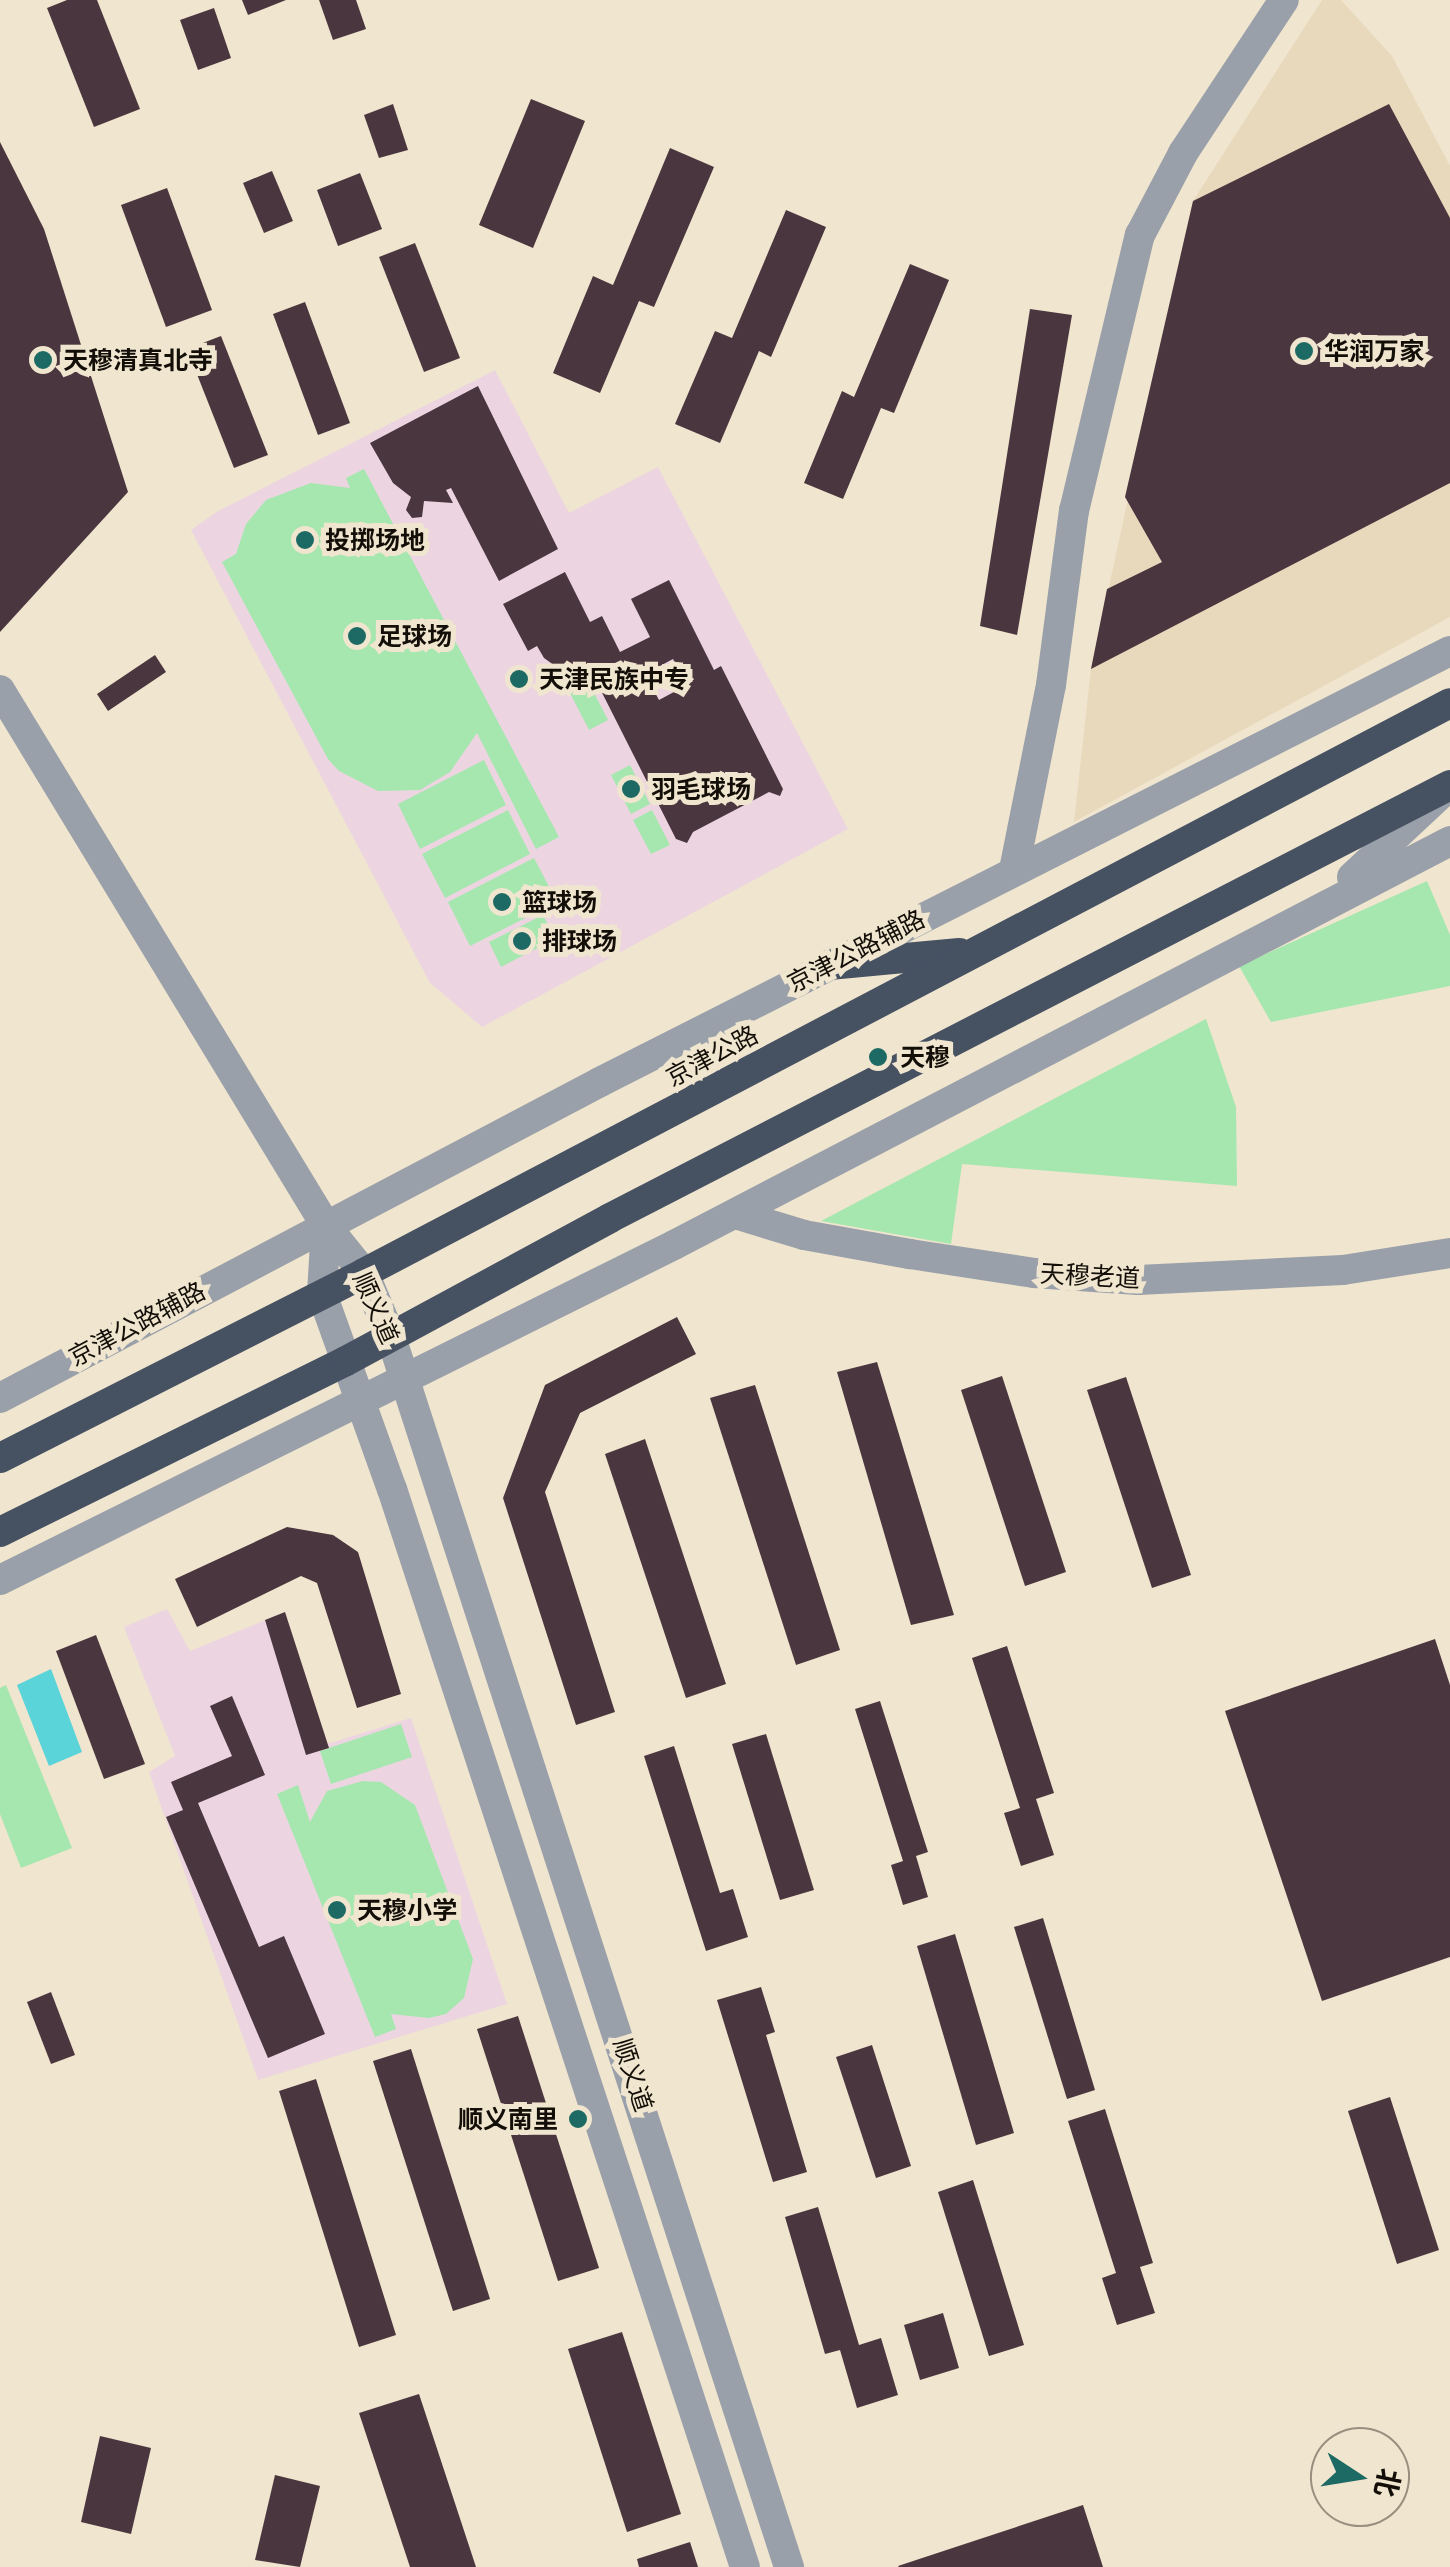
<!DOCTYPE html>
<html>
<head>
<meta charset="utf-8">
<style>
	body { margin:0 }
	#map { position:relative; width:1450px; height:2567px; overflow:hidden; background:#f0e5cf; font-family:"Titillium Web","Noto Sans SC",sans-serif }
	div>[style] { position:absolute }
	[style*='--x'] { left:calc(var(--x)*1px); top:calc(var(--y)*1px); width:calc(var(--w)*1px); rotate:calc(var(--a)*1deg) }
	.built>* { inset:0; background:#e8d9bc }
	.education>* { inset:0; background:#ecd5e1 }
	.green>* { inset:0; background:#a5e7af }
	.water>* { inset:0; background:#5ad3d9 }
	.building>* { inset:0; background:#4a363e }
	.minor>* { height:30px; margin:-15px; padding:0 15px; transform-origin:15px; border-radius:15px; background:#9aa0a9 }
	.highway>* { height:30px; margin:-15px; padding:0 15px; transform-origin:15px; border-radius:15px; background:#465162 }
	.dots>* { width:28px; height:28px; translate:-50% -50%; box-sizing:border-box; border:5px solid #f0e5cf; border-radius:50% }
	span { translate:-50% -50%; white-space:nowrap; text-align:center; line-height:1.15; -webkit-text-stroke:10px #f0e5cf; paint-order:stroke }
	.poi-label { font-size:25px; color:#130f08; font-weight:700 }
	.left { translate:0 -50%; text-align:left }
	.right { translate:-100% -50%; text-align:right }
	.street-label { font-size:25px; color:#130f08 }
	.north { position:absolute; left:1310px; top:2427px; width:100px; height:100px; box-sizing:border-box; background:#f0e5cf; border:2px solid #988f7f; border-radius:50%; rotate:102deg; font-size:28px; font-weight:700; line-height:40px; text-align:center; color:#130f08 }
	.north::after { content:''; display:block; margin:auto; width:35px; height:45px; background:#1d6964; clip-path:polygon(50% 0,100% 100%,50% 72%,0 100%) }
</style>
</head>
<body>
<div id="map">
	<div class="built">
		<div style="clip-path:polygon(1322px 0,1341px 0,1392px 56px,1450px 166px,1450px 617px,1074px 822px,1091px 669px,1193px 201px)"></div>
	</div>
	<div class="education">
		<div style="clip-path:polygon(495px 370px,569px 513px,658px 467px,848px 829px,482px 1027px,430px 983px,191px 530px,218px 511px)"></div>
		<div style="clip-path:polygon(167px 1609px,190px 1651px,285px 1612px,327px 1744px,411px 1718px,507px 2004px,258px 2080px,149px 1772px,175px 1756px,124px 1627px)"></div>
	</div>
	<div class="green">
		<div style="clip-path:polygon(364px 469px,559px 837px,536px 849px,477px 733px,450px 772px,420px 790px,378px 791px,339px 771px,328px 759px,222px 562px,236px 554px,246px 524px,266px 500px,311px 483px,350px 488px,346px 478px)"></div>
		<div style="clip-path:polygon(588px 681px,608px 720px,589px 730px,569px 691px)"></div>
		<div style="clip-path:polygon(484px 760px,506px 805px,420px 849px,398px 804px)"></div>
		<div style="clip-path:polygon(630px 765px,650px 804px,631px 814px,611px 775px)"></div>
		<div style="clip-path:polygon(508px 810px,530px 854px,445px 898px,422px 854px)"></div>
		<div style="clip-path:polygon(652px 810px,670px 845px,651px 854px,633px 820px)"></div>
		<div style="clip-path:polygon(534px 858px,557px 902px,470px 946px,448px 902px)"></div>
		<div style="clip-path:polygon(1427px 881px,1450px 935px,1450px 986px,1271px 1022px,1239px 966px)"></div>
		<div style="clip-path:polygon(543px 915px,555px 939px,501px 967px,489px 942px)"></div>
		<div style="clip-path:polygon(1206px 1019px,1236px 1107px,1237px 1186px,962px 1164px,951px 1244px,821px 1221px)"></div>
		<div style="clip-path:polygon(6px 1685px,72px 1848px,21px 1868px,0 1814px,0 1688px)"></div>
		<div style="clip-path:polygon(401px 1724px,412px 1757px,331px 1784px,320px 1751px)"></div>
		<div style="clip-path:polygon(363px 1781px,381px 1782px,415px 1805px,473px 1959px,464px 1998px,446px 2014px,429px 2018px,391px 2014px,396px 2029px,375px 2037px,277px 1794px,298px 1785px,310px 1822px,327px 1791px)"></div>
	</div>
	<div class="water">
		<div style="clip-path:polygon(51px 1669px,82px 1752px,49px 1766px,17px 1685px)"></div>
	</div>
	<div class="building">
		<div style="clip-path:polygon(67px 0,97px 0,140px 109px,94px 127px,47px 8px)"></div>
		<div style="clip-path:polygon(242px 0,286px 0,248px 15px)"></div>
		<div style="clip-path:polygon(319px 0,356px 0,366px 29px,333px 40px)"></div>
		<div style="clip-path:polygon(214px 8px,231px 58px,198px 70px,180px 20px)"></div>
		<div style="clip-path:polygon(531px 99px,585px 121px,533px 248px,479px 225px)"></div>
		<div style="clip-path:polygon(393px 104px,408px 150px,379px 158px,364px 115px)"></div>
		<div style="clip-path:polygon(1389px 104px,1450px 218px,1450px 483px,1091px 669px,1107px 589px,1162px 562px,1125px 497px,1193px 201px)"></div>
		<div style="clip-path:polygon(0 142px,44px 229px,128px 492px,0 632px)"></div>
		<div style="clip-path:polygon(670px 148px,714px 167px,654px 307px,639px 301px,600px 393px,553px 373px,593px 276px,613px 285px)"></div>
		<div style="clip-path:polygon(272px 171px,293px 221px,264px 233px,243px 183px)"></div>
		<div style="clip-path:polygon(360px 173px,382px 229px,338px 246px,317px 190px)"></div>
		<div style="clip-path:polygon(167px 188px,212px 310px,166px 327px,121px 205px)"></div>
		<div style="clip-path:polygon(786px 210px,826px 227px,771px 357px,759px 351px,720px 443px,675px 424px,715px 331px,732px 338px)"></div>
		<div style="clip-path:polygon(415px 243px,460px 358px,424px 372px,379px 257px)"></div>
		<div style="clip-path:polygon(910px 264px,949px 280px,894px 413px,881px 408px,843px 499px,804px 483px,842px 391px,854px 397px)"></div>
		<div style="clip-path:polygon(305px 302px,350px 423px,318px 435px,273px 314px)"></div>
		<div style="clip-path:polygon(1030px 309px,1072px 315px,1017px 635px,980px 626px)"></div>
		<div style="clip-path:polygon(221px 336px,268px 455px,234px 468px,187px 349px)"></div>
		<div style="clip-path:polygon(478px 386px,558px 549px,499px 581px,451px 488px,446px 490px,453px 503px,424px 501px,422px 517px,412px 518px,406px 510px,411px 497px,393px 483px,370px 443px)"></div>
		<div style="clip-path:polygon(evenodd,565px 572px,590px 622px,602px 616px,620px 652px,650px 637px,631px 599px,669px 580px,714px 670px,721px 666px,783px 789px,780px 796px,769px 792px,693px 832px,687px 843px,676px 839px,589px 667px,558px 668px,544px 658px,537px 646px,528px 651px,503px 604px,565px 572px,673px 659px,687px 685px,659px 700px,645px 674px,673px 659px)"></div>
		<div style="clip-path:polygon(155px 655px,166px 672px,108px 711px,97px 694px)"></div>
		<div style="clip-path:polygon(677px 1317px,696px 1354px,580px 1413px,545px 1492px,615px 1712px,576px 1725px,503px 1498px,545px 1385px)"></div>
		<div style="clip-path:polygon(877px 1362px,954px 1615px,911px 1625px,837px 1372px)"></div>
		<div style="clip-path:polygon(1002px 1376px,1066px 1572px,1025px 1586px,961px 1390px)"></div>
		<div style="clip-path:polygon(1126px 1377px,1191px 1575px,1152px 1588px,1087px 1390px)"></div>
		<div style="clip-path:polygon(755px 1385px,840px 1650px,796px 1665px,710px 1398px)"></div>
		<div style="clip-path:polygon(645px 1439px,726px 1684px,686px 1698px,605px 1454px)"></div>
		<div style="clip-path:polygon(287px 1527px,333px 1535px,358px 1552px,401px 1694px,357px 1708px,317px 1583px,301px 1576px,197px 1627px,175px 1579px)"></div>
		<div style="clip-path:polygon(285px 1612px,329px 1748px,306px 1755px,265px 1620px)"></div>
		<div style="clip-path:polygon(96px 1635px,145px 1764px,104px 1779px,56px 1651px)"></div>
		<div style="clip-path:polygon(1435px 1639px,1450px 1685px,1450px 1957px,1322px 2001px,1225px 1711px)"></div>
		<div style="clip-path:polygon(1007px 1646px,1054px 1793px,1036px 1799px,1054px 1855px,1021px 1866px,1004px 1813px,1020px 1808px,972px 1658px)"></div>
		<div style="clip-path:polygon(232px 1696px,265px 1775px,198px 1803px,259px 1947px,284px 1936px,325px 2034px,268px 2058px,166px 1817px,183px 1810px,171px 1782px,232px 1756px,210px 1706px)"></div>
		<div style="clip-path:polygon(880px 1701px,928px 1852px,916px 1856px,928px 1897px,903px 1905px,891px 1865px,903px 1861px,855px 1709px)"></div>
		<div style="clip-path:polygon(766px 1734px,814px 1890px,780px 1900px,732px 1744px)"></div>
		<div style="clip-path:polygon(674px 1746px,720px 1893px,733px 1889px,748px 1937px,706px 1951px,644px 1756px)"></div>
		<div style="clip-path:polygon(1043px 1918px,1095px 2090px,1067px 2099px,1014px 1927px)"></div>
		<div style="clip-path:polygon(955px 1934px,1014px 2133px,976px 2145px,917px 1946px)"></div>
		<div style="clip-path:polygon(761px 1987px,775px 2032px,766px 2035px,807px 2172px,773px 2182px,717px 2000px)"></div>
		<div style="clip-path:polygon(51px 1992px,75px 2055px,51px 2064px,27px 2002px)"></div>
		<div style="clip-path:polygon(518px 2016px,599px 2268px,558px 2281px,477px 2029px)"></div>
		<div style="clip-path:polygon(872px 2045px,911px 2166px,876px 2178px,836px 2057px)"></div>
		<div style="clip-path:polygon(411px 2049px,490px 2299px,453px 2311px,373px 2061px)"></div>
		<div style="clip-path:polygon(316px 2079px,396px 2335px,359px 2347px,279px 2091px)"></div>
		<div style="clip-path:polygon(1390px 2097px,1439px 2250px,1397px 2264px,1348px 2111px)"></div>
		<div style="clip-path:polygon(1105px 2109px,1153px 2263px,1140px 2267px,1155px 2313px,1117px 2325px,1102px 2278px,1116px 2273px,1068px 2121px)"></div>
		<div style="clip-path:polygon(973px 2180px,1024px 2345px,989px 2356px,938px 2192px)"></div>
		<div style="clip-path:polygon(818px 2207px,859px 2345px,881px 2338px,898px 2395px,857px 2408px,840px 2350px,825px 2354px,785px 2217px)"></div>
		<div style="clip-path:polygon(943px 2313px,959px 2368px,920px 2380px,904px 2325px)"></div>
		<div style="clip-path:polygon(622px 2332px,681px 2514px,627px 2532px,568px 2349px)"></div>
		<div style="clip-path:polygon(419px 2394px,476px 2567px,410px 2567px,359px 2413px)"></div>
		<div style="clip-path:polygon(100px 2436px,151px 2448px,131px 2534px,81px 2522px)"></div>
		<div style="clip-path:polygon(275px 2475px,320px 2486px,300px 2567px,255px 2560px)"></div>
		<div style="clip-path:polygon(1083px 2505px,1103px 2567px,899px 2567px,898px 2566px)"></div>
		<div style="clip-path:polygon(690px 2542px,698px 2567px,639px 2567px,637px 2559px)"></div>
	</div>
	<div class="minor">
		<div style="--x:0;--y:690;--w:627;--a:58.69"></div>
		<div style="--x:326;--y:1226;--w:60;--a:51"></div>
		<div style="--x:364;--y:1273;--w:69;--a:67.1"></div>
		<div style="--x:391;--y:1337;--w:1293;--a:72.07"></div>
		<div style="--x:1014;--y:870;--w:189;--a:-78.7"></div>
		<div style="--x:1051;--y:685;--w:176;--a:-82.5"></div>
		<div style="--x:1074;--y:511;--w:284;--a:-76.6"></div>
		<div style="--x:1140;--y:235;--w:93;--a:-62.3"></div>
		<div style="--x:1183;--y:153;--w:183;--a:-56.6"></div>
		<div style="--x:1352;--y:877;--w:125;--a:-43"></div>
		<div style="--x:735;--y:1214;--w:72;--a:16.9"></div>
		<div style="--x:804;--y:1235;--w:108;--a:10.2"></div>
		<div style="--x:910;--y:1254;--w:125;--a:8.7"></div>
		<div style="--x:1034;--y:1273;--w:104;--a:3.9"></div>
		<div style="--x:1138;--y:1280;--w:205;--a:-2.8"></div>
		<div style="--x:1343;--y:1270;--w:108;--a:-9"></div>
		<div style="--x:326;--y:1226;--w:68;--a:93.4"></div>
		<div style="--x:322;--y:1294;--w:207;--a:70.3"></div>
		<div style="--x:392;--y:1489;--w:1134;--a:71.87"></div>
		<div style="--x:0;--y:1398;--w:678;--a:-27.77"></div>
		<div style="--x:600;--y:1082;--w:953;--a:-26.89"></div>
		<div style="--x:0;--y:1580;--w:753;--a:-26.43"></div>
		<div style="--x:674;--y:1245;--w:875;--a:-27.5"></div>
	</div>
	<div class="highway">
		<div style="--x:829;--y:965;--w:131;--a:-5.3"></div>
		<div style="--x:0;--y:1458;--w:408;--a:-26.9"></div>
		<div style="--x:364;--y:1273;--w:1226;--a:-27.69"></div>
		<div style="--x:0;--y:1532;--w:386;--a:-26.3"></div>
		<div style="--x:346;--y:1361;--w:300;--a:-28.4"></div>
		<div style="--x:610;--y:1218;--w:945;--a:-27.27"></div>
	</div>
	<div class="dots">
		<div style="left:1304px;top:351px;background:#1d6964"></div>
		<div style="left:43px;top:360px;background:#1d6964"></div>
		<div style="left:305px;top:540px;background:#1d6964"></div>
		<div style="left:357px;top:636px;background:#1d6964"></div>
		<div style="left:519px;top:679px;background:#1d6964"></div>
		<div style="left:631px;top:789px;background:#1d6964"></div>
		<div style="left:502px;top:902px;background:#1d6964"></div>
		<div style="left:522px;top:941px;background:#1d6964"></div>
		<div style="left:878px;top:1057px;background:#1d6964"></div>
		<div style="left:337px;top:1910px;background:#1d6964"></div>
		<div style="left:578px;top:2119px;background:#1d6964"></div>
	</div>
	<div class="poi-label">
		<span class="left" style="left:1324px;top:351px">华润万家</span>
		<span class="left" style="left:63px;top:360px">天穆清真北寺</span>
		<span class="left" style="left:325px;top:540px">投掷场地</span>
		<span class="left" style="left:377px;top:636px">足球场</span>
		<span class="left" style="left:539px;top:679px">天津民族中专</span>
		<span class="left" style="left:651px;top:789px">羽毛球场</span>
		<span class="left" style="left:522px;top:902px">篮球场</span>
		<span class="left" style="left:542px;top:941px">排球场</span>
		<span class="left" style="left:900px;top:1057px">天穆</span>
		<span class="left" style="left:357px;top:1910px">天穆小学</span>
		<span class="right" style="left:558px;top:2119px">顺义南里</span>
	</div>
	<div class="street-label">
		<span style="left:856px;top:951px;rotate:-27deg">京津公路辅路</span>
		<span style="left:712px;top:1056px;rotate:-28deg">京津公路</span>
		<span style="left:1090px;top:1276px;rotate:3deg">天穆老道</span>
		<span style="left:376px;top:1308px;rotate:66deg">顺义道</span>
		<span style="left:137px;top:1324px;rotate:-28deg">京津公路辅路</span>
		<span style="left:633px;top:2075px;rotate:72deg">顺义道</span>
	</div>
	<div class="north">北</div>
</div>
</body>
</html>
